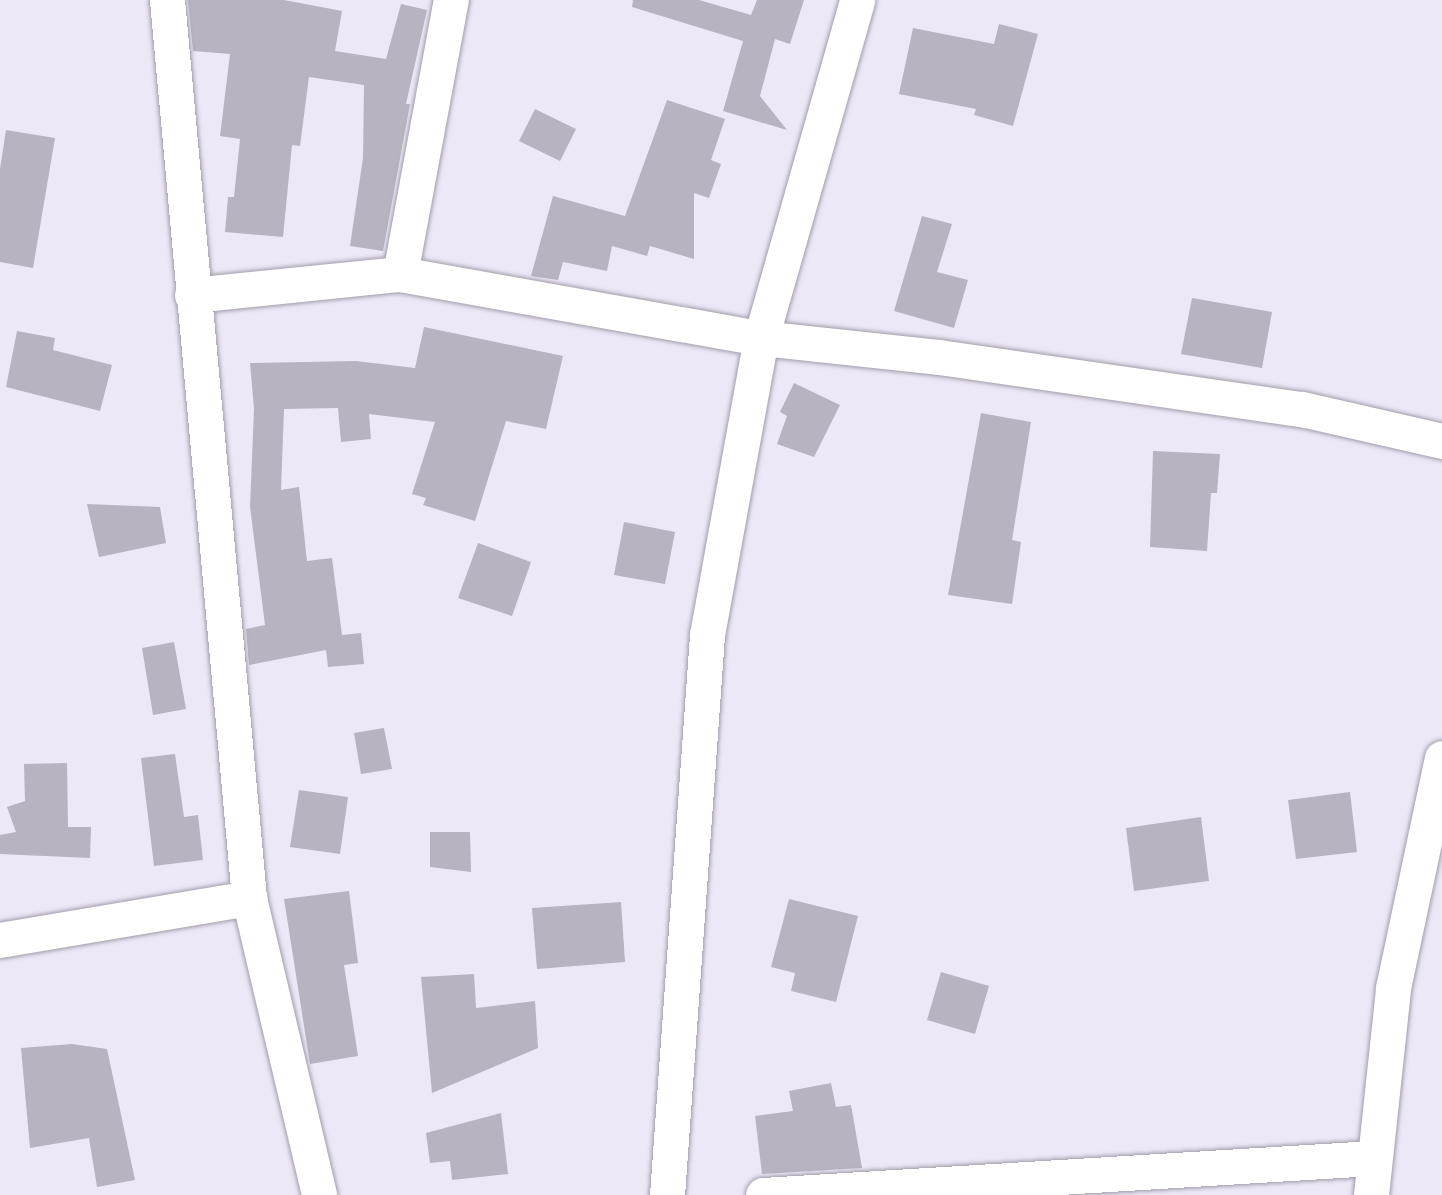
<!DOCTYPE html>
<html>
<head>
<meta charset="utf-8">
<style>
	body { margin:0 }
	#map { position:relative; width:1442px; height:1195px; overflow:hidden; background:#ede8f7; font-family:"Alegreya Sans",sans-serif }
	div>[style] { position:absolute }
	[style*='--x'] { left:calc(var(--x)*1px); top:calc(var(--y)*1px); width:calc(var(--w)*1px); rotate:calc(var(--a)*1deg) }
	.building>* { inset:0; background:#b7b3c1 }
	.roads { filter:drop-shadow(0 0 2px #a19caa) drop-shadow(0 0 2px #a19caa) }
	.minor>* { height:35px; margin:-17.5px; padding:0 17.5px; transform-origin:17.5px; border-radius:17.5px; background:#fff }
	span { translate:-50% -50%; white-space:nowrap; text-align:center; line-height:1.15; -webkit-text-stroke:10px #f9f7fd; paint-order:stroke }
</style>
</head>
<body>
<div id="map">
	<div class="building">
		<div style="clip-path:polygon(188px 0,284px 0,342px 11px,335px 51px,386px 59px,401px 4px,427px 10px,406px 104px,410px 104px,383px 251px,350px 246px,363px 158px,364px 85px,309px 77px,300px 146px,292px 145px,283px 237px,225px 232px,228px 197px,234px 197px,240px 139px,220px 136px,230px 54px,193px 51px)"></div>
		<div style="clip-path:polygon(633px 0,699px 0,751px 15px,757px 0,804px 0,790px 44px,775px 39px,760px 96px,787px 130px,723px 111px,743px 41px,632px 7px)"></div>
		<div style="clip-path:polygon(999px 24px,1038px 34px,1013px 126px,974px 115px,976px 109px,899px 94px,913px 28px,994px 44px)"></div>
		<div style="clip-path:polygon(667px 100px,725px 119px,711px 160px,721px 164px,709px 198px,694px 193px,694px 259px,650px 246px,647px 256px,612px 246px,607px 271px,563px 262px,558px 280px,531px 276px,553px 196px,625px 216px)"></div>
		<div style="clip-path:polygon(535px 109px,576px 129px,560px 161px,519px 141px)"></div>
		<div style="clip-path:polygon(6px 130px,55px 138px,33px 268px,0 262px,0 169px)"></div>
		<div style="clip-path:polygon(922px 216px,952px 224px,937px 272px,968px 280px,954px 328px,894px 311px)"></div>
		<div style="clip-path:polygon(1192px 298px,1272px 312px,1262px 368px,1181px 354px)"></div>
		<div style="clip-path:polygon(424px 327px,563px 356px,546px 429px,506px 421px,475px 521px,423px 505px,426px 498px,412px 494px,435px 422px,369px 414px,371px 439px,341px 442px,338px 408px,284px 409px,281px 490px,299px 487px,307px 561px,332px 558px,342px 635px,361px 633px,364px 664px,328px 667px,326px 650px,249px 665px,246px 629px,265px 625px,250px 507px,254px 409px,250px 363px,356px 361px,415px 368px)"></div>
		<div style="clip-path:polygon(17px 331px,55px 338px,53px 350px,112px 365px,100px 411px,6px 387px)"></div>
		<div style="clip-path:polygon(794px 383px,840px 405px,814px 457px,777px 444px,787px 416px,780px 412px)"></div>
		<div style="clip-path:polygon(981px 413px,1031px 422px,1012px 540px,1021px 542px,1012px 604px,948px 595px)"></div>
		<div style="clip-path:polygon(1153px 451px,1220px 454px,1217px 493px,1211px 493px,1207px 551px,1150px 547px)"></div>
		<div style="clip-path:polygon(87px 504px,160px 507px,166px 543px,99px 557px)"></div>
		<div style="clip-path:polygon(624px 522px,675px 532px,665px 584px,614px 575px)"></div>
		<div style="clip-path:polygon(478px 543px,531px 562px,512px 616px,458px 598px)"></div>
		<div style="clip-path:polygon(174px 642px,186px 709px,153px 715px,142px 648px)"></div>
		<div style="clip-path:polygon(384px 728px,392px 769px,361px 774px,354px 733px)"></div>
		<div style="clip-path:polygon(175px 754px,184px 817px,198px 815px,203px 860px,154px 866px,141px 758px)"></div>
		<div style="clip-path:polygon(67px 763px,68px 827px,91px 827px,90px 858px,0 854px,0 835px,16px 832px,7px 807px,25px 801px,24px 764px)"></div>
		<div style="clip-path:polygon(299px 790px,348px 797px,340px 854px,290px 847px)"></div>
		<div style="clip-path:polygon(1350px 792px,1357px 852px,1296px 859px,1288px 800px)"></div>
		<div style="clip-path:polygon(1201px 817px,1209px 881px,1134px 891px,1126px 828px)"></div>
		<div style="clip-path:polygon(430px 832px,470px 832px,471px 872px,430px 867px)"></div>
		<div style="clip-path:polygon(349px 891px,358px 963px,344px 965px,358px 1056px,310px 1064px,284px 899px)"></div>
		<div style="clip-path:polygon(789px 899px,858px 916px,836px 1002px,791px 991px,795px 973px,771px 967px)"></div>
		<div style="clip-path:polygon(621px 902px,625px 962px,537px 969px,532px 908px)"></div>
		<div style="clip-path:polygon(941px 972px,989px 986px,975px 1034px,927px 1020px)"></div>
		<div style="clip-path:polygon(474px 974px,476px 1008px,535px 1001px,538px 1048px,432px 1093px,421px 977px)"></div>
		<div style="clip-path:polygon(72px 1044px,107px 1049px,135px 1180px,97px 1187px,89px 1138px,30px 1148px,21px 1048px)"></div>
		<div style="clip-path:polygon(831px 1083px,836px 1107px,851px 1105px,862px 1168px,762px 1174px,755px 1116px,793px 1111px,789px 1091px)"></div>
		<div style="clip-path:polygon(501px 1113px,508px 1174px,452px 1180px,450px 1161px,430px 1163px,426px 1133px)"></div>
	</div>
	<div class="roads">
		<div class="minor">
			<div style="--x:167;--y:0;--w:902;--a:84.78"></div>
			<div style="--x:249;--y:898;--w:305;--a:76.7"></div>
			<div style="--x:400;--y:274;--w:279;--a:-79.5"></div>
			<div style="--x:192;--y:295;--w:209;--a:-5.8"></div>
			<div style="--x:400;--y:274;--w:367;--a:10.1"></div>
			<div style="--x:761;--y:338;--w:179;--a:6.1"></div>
			<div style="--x:939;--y:357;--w:367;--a:8.2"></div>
			<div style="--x:1302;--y:409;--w:144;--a:12.9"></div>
			<div style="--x:0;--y:940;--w:253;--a:-9.6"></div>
			<div style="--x:667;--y:1195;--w:561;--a:-85.91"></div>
			<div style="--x:707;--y:635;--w:302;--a:-79.7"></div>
			<div style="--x:761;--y:338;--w:351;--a:-74.1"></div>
			<div style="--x:763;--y:1195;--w:611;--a:-3.47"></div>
			<div style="--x:1371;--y:1195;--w:208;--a:-83.9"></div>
			<div style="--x:1393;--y:988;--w:235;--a:-78"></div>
		</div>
	</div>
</div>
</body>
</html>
